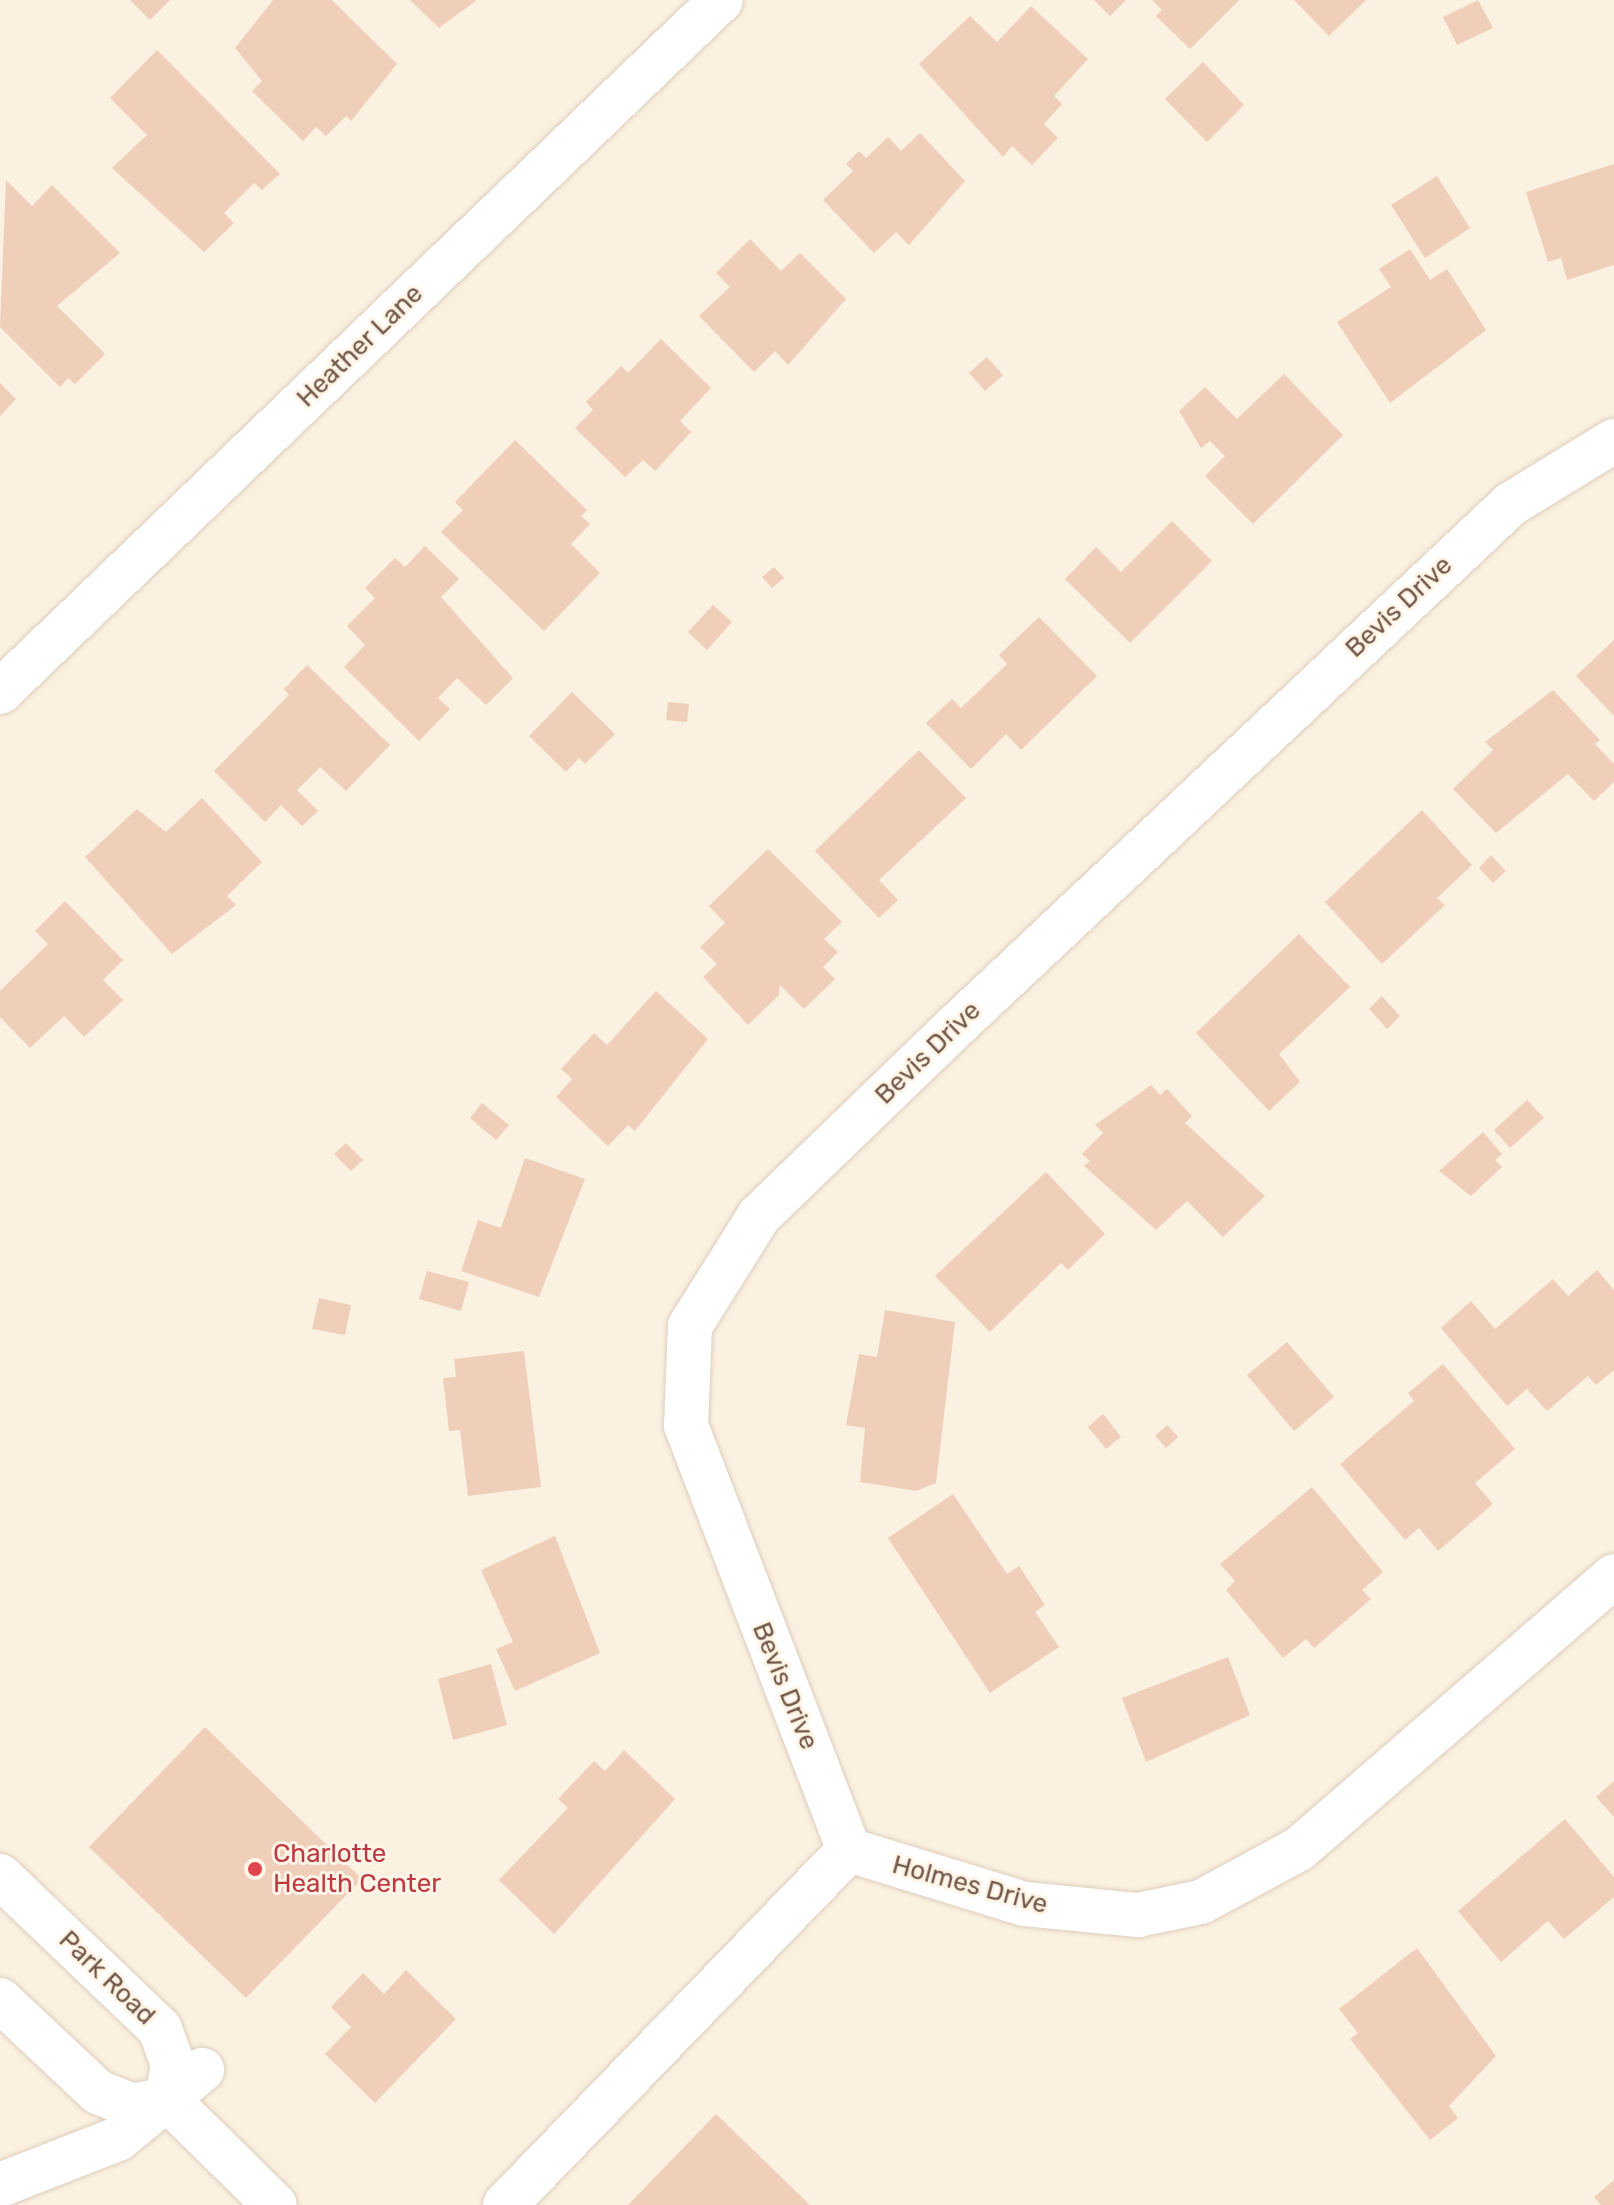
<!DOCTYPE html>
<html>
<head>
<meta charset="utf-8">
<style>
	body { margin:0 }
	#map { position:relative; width:1614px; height:2205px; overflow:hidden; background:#fbf1e1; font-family:Rubik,sans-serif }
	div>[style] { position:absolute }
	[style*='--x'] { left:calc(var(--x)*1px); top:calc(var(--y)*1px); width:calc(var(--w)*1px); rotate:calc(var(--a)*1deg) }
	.building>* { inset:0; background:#efcfba }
	.roads { filter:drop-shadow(0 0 2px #decdbe) drop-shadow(0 0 2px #decdbe) }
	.street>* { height:44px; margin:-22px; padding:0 22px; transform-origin:22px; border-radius:22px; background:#fff }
	.secondary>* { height:44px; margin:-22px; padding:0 22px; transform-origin:22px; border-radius:22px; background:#fff }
	.dots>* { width:22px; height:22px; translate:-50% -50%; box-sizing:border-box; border:4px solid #fef5e7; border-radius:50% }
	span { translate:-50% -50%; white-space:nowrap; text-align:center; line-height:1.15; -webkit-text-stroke:6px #fef5e7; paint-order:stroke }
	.street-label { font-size:26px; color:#71574a }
	.health-label { font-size:26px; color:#be3a42 }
	.left { translate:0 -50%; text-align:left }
</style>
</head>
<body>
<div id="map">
	<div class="building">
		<div style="clip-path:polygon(130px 0,170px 0,150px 20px)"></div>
		<div style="clip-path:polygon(273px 0,332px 0,397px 64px,351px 121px,346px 116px,326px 136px,316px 127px,303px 141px,252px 91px,262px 81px,235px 48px)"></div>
		<div style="clip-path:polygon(410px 0,477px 0,439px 28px)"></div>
		<div style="clip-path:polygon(1094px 0,1126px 0,1110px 16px)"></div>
		<div style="clip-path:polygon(1152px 0,1239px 0,1190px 49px,1156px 16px,1162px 10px)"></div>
		<div style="clip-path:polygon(1294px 0,1366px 0,1329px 36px)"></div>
		<div style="clip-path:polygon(1478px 0,1493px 28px,1457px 45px,1443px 17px)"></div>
		<div style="clip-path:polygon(1031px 6px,1088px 59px,1054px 96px,1062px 104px,1044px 124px,1058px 138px,1032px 165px,1012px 146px,1003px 157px,919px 64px,970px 16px,997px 42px)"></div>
		<div style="clip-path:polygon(157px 50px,280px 174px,262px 190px,254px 183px,224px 213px,234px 223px,204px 252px,112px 168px,147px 135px,110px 98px)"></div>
		<div style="clip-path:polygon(1203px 62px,1244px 105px,1207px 142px,1165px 99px)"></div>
		<div style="clip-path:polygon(920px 133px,965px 181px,909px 245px,896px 232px,874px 253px,823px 200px,853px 171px,846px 164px,859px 151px,866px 158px,888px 137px,901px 151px)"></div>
		<div style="clip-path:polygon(1614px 164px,1614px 265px,1567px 280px,1561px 258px,1548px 262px,1526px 192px)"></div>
		<div style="clip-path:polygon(1437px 176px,1470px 228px,1425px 258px,1391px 205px)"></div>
		<div style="clip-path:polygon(6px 180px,32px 206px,52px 185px,120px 253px,57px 306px,105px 354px,75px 384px,68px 378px,60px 387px,0 327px)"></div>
		<div style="clip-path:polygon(750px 239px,781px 271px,800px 253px,846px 299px,788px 365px,775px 351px,754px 372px,699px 316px,730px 287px,716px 273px)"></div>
		<div style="clip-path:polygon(1410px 249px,1430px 280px,1447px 269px,1486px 330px,1390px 403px,1337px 322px,1391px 287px,1379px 269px)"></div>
		<div style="clip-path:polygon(661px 339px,711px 388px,680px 421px,691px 432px,655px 471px,643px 460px,625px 477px,575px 428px,593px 410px,586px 402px,621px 366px,628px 373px)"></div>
		<div style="clip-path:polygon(987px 357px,1003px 375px,985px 391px,969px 373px)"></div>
		<div style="clip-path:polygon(1284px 374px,1343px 435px,1253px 524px,1205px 476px,1225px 456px,1210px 441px,1201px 448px,1179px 411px,1205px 387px,1237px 419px)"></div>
		<div style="clip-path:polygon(0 383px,16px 399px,0 416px)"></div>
		<div style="clip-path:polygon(515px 440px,587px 510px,581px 516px,590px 524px,571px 544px,600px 573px,544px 631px,441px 532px,463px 510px,455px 502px)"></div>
		<div style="clip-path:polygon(1172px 521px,1212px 561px,1130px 643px,1065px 579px,1096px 547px,1121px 572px)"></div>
		<div style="clip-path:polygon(425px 546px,459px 579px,441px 597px,513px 678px,486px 705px,457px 678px,438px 698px,450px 709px,419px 741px,344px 667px,365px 645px,347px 626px,375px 598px,365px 588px,395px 558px,405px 567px)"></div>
		<div style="clip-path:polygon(774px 567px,784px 578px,772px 588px,762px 577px)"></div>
		<div style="clip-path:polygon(713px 605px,732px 622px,707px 650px,688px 632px)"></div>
		<div style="clip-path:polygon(1039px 617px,1097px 676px,1021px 750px,1006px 734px,971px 769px,926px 723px,952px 699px,961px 708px,1007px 664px,999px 655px)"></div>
		<div style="clip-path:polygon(1614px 640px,1614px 716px,1576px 676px)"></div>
		<div style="clip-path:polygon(307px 665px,390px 745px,346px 791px,320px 767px,297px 790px,318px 811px,302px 826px,281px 805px,265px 822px,214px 771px,289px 695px,284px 689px)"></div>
		<div style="clip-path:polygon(1553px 690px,1600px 740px,1595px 744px,1614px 764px,1614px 782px,1594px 801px,1568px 774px,1496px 833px,1453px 789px,1493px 750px,1485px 742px)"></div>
		<div style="clip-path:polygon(572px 692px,615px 734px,585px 764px,579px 758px,566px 772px,529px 736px)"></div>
		<div style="clip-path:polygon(668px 702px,689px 704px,687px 722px,666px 720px)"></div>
		<div style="clip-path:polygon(919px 750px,966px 798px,879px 880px,898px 900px,879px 918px,815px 851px)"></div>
		<div style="clip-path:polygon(202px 798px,262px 862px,227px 896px,236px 905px,172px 954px,85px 857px,137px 809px,166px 832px)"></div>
		<div style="clip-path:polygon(1422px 810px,1472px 865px,1437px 898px,1445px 905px,1382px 964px,1325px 902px)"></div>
		<div style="clip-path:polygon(768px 849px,842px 922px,824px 939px,838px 952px,823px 967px,835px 979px,804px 1009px,780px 985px,779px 995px,748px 1025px,703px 977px,717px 964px,700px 947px,725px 923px,709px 906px)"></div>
		<div style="clip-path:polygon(1491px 855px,1506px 871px,1493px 883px,1479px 868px)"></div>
		<div style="clip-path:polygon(65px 901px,123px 960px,103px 980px,123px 1000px,84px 1037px,64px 1016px,30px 1048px,0 1017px,0 991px,48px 944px,35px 931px)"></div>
		<div style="clip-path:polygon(1299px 934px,1350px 987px,1279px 1054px,1300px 1082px,1269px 1111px,1196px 1033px)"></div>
		<div style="clip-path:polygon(656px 991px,708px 1039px,635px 1131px,628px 1125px,608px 1146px,556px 1097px,572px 1079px,561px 1069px,594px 1033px,607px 1045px)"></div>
		<div style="clip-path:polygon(1382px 996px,1400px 1016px,1387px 1029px,1369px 1009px)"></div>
		<div style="clip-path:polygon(1151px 1085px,1160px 1095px,1167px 1089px,1192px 1116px,1185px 1123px,1265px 1196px,1223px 1237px,1187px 1201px,1156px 1230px,1084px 1166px,1090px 1161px,1082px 1154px,1103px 1133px,1095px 1125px)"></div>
		<div style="clip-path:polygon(1527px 1100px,1544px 1118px,1510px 1148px,1494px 1130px)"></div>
		<div style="clip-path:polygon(482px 1103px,509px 1125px,496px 1140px,470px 1118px)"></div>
		<div style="clip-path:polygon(1483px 1132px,1502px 1154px,1495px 1160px,1502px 1167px,1471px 1196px,1439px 1171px)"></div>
		<div style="clip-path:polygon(346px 1143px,363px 1160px,351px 1171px,334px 1154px)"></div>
		<div style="clip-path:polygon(525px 1158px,585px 1179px,539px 1297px,461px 1271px,478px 1220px,501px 1228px)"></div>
		<div style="clip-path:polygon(1046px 1172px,1105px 1234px,1068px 1270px,1061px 1263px,990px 1332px,935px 1276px)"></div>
		<div style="clip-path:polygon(1597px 1270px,1614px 1290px,1614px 1370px,1596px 1385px,1588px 1376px,1547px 1411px,1527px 1389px,1507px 1406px,1441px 1328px,1471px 1301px,1495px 1329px,1553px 1279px,1568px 1296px)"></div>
		<div style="clip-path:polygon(427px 1271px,469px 1282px,461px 1311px,419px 1299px)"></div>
		<div style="clip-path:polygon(319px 1298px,351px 1305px,345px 1335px,312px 1329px)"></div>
		<div style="clip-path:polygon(885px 1310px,955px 1322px,936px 1483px,916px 1491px,860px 1482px,865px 1428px,846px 1425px,859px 1354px,877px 1357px)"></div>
		<div style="clip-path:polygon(1287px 1342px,1334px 1397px,1294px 1431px,1247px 1375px)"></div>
		<div style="clip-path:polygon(524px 1351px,541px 1487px,468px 1496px,460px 1430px,449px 1431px,443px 1378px,456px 1377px,454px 1359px)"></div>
		<div style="clip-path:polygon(1443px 1364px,1515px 1449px,1475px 1483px,1493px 1504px,1438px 1551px,1419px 1528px,1405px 1540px,1340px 1464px,1414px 1401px,1408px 1393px)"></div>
		<div style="clip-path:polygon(1103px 1414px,1121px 1437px,1106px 1449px,1088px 1427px)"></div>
		<div style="clip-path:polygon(1167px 1425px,1178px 1437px,1166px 1448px,1155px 1436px)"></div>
		<div style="clip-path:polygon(1312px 1487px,1383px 1572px,1362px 1590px,1371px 1599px,1314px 1648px,1306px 1639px,1283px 1658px,1226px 1590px,1235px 1581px,1220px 1564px)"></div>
		<div style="clip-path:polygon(953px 1494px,1007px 1574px,1019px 1566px,1045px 1605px,1035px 1612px,1059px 1647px,990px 1693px,888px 1538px)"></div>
		<div style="clip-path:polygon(555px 1536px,600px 1653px,515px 1691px,496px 1649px,513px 1642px,481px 1570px)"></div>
		<div style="clip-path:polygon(1228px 1657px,1250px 1715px,1146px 1762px,1122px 1698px)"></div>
		<div style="clip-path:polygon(491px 1664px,507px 1725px,453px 1740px,438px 1679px)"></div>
		<div style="clip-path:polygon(205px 1727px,362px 1879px,246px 1998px,89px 1847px)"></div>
		<div style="clip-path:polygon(624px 1750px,675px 1799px,554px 1934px,499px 1880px,568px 1808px,558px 1799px,594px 1761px,605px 1771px)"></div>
		<div style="clip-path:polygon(1614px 1781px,1614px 1817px,1596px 1797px)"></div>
		<div style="clip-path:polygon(1565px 1819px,1614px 1877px,1614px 1897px,1564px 1939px,1548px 1921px,1501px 1962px,1458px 1911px)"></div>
		<div style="clip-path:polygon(1417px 1948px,1496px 2056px,1449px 2106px,1458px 2118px,1430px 2140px,1350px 2039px,1358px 2033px,1339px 2009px)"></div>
		<div style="clip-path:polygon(406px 1970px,456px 2019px,375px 2103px,325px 2054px,351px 2027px,331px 2007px,363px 1973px,384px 1994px)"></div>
		<div style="clip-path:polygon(716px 2114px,810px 2205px,628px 2205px)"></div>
		<div style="clip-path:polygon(1614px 2180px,1614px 2205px,1601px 2205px,1594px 2197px)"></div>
	</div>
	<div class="roads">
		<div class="street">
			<div style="--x:0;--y:692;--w:999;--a:-43.82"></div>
			<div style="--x:849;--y:1850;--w:454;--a:-111"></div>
			<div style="--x:686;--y:1426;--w:100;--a:-87.7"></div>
			<div style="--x:690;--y:1326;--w:130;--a:-57.9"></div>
			<div style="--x:759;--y:1216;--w:277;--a:-44"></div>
			<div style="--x:958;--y:1024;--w:759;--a:-43.24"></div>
			<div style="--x:1511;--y:504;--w:121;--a:-31.5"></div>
			<div style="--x:0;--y:2185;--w:127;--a:-21.3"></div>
			<div style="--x:118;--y:2139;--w:109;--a:-39.4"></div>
			<div style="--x:505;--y:2205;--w:494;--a:-45.9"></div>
			<div style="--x:849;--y:1850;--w:184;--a:17.1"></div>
			<div style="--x:1025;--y:1904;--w:114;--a:5.6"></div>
			<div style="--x:1138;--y:1915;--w:64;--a:-11.7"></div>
			<div style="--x:1201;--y:1902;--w:111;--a:-28.4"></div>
			<div style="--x:1299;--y:1849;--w:417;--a:-40.9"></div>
		</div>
		<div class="secondary">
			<div style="--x:0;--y:1876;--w:221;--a:43.7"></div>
			<div style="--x:160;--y:2029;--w:37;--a:70"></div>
			<div style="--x:173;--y:2064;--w:36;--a:100"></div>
			<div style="--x:0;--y:2000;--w:134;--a:43.2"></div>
			<div style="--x:98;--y:2092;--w:38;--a:22"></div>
			<div style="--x:133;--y:2106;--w:35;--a:-12"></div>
			<div style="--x:167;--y:2099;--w:151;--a:44.5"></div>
		</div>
	</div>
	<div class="dots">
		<div style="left:255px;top:1869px;background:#e0444e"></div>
	</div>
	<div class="street-label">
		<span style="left:360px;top:346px;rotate:-44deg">Heather Lane</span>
		<span style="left:1399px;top:607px;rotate:-43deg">Bevis Drive</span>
		<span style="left:928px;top:1053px;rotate:-44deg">Bevis Drive</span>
		<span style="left:785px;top:1686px;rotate:68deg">Bevis Drive</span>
		<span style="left:970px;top:1885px;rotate:15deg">Holmes Drive</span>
		<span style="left:107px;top:1978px;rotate:44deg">Park Road</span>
	</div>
	<div class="health-label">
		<span class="left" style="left:273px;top:1869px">Charlotte<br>Health Center</span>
	</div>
</div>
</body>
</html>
